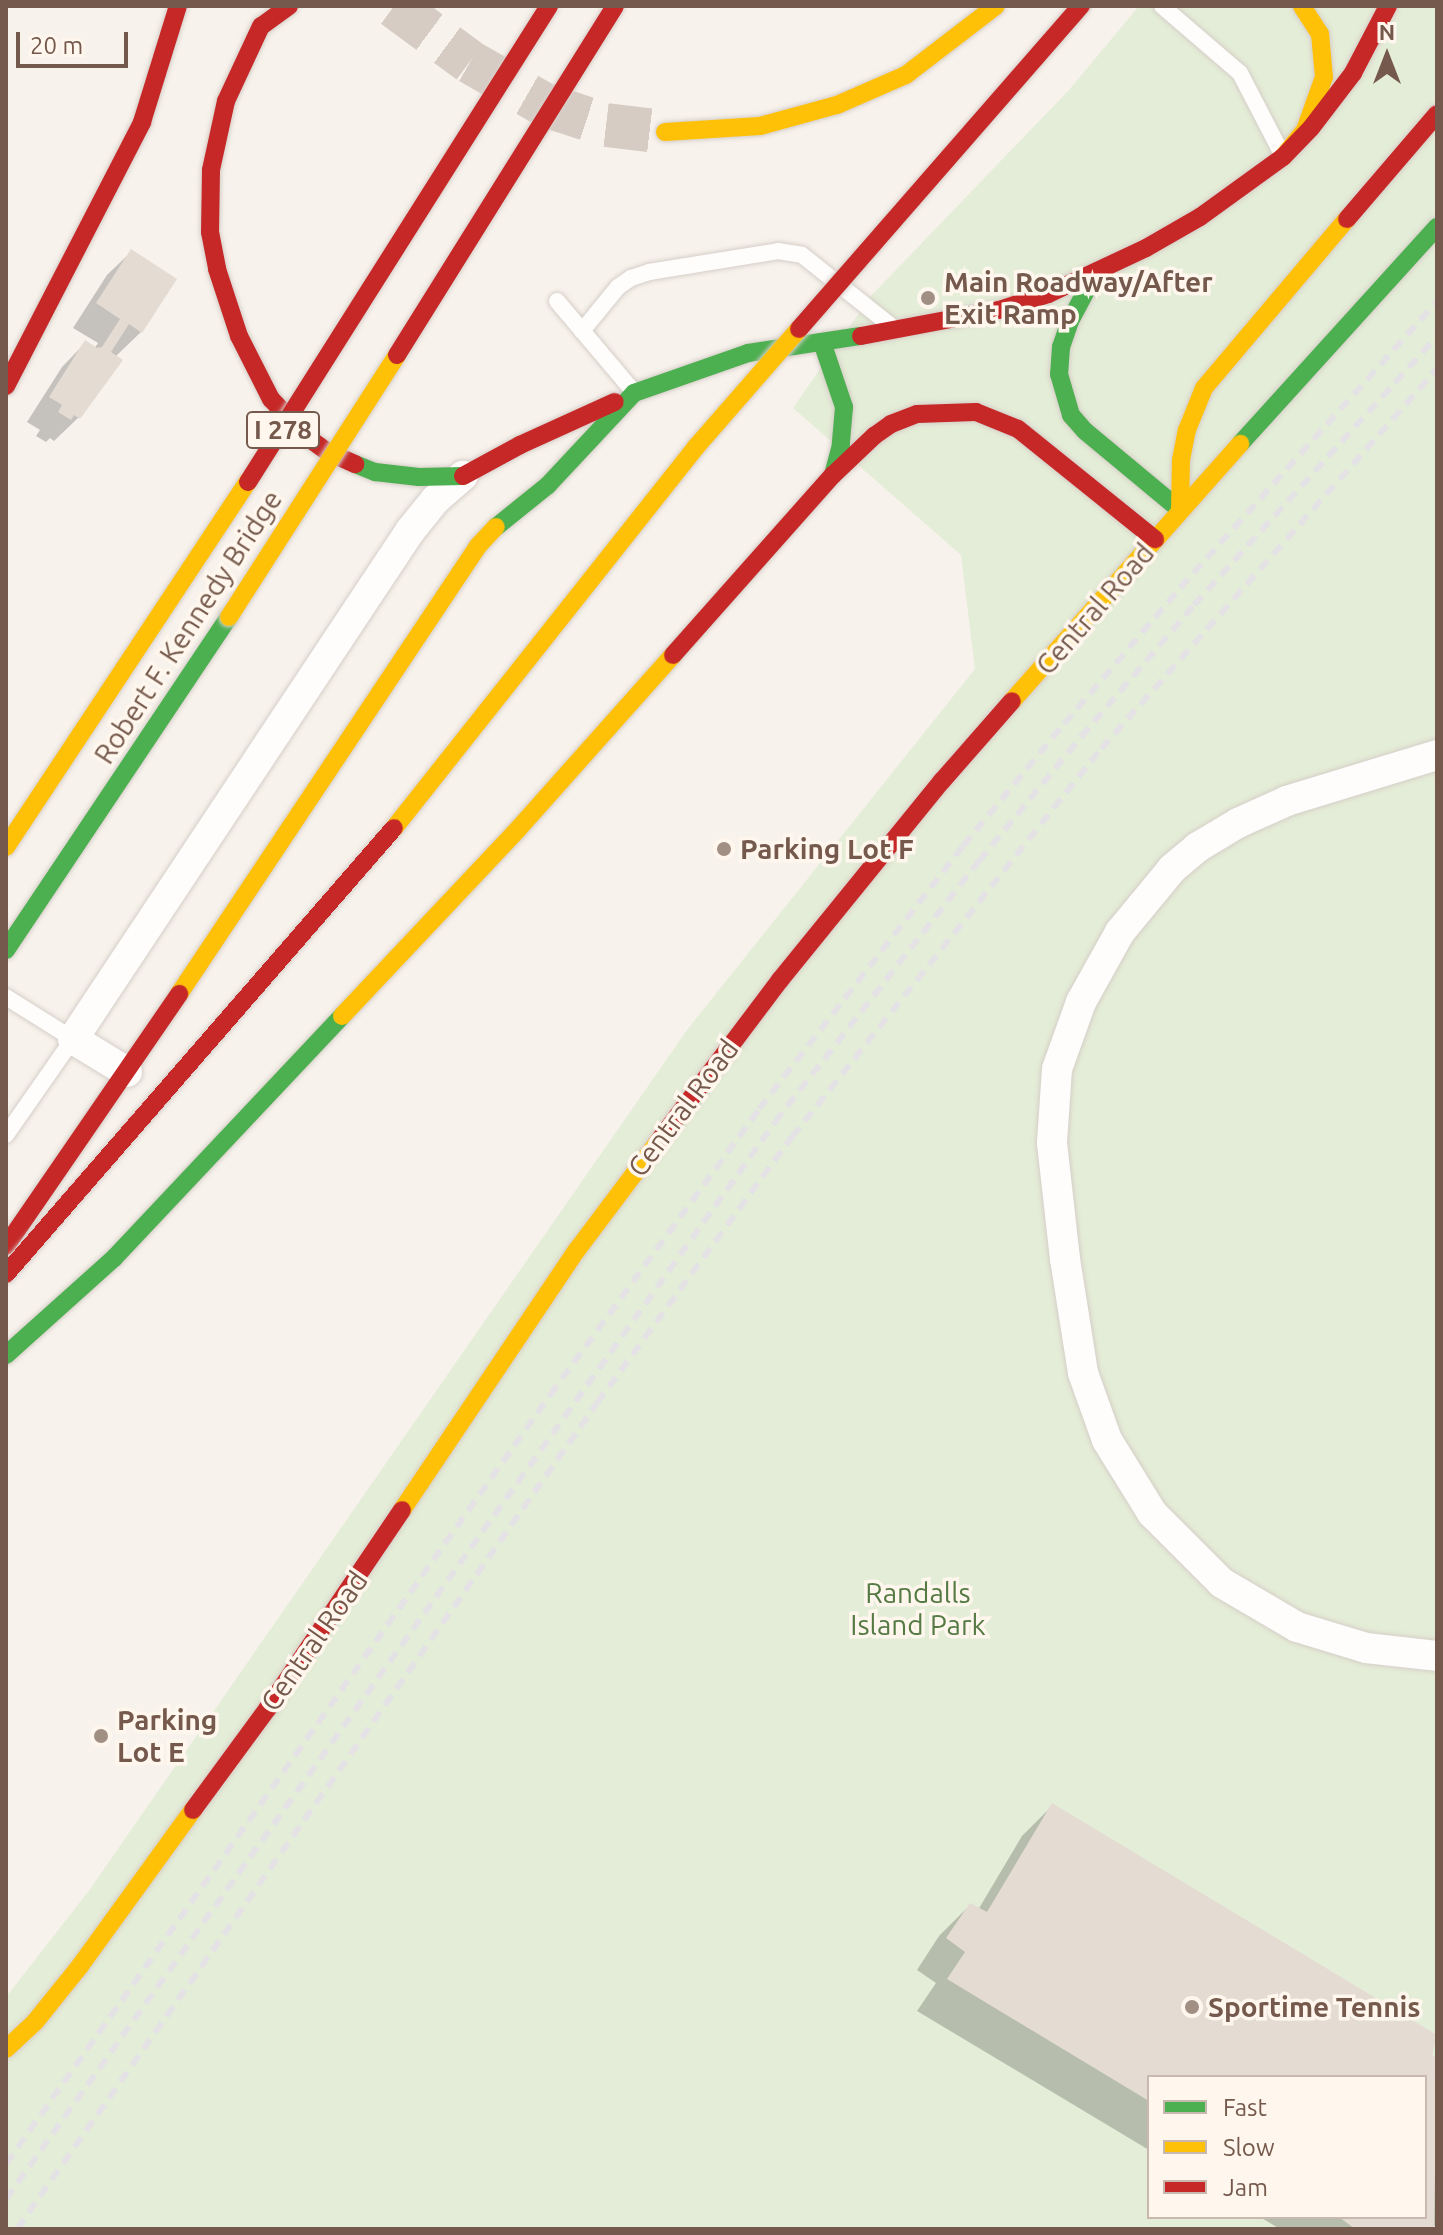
<!DOCTYPE html>
<html>
<head>
<meta charset="utf-8">
<style>
	body { margin:0 }
	#map { position:relative; width:1443px; height:2235px; overflow:hidden; background:#f7f2ec; font-family:Ubuntu,sans-serif }
	div>[style] { position:absolute }
	[style*='--x'] { left:calc(var(--x)*1px); top:calc(var(--y)*1px); width:calc(var(--w)*1px); rotate:calc(var(--a)*1deg) }
	.green>* { inset:0; background:#e4edd7 }
	.shadow>* { inset:0; background:#0003 }
	.building>* { inset:0; background:#e4dbd3 }
	.highway-tunnel>* { height:44px; margin-top:-22px; transform-origin:0; background:repeating-linear-gradient(90deg,#d6ccc4 0 44px,transparent 0 66px) }
	.roads { filter:drop-shadow(0 0 2px #d6cec8) drop-shadow(0 0 2px #d6cec8) }
	.lane>* { height:16px; margin:-8px; padding:0 8px; transform-origin:8px; border-radius:8px; background:#fefdfc }
	.street>* { height:30px; margin:-15px; padding:0 15px; transform-origin:15px; border-radius:15px; background:#fefdfc }
	.fast>* { height:18px; margin:-9px; padding:0 9px; transform-origin:9px; border-radius:9px; background:#4caf50 }
	.slow>* { height:18px; margin:-9px; padding:0 9px; transform-origin:9px; border-radius:9px; background:#ffc107 }
	.jam>* { height:18px; margin:-9px; padding:0 9px; transform-origin:9px; border-radius:9px; background:#c62828 }
	.rail>* { height:6px; margin-top:-3px; transform-origin:0; background:repeating-linear-gradient(90deg,#e4e2e5 0 12px,transparent 0 20px) }
	.bridges { filter:drop-shadow(0 0 2px #d8cfca) drop-shadow(0 0 2px #d8cfca) }
	.slow-bridge>* { height:18px; margin:-9px; padding:0 9px; transform-origin:9px; border-radius:9px; background:#ffc107 }
	.jam-bridge>* { height:18px; margin:-9px; padding:0 9px; transform-origin:9px; border-radius:9px; background:#c62828 }
	.dots>* { width:22px; height:22px; translate:-50% -50%; box-sizing:border-box; border:4px solid #fff7ed; border-radius:50% }
	span { translate:-50% -50%; white-space:nowrap; text-align:center; line-height:1.15; -webkit-text-stroke:7px #fff7ed; paint-order:stroke }
	.shield-label span { padding:2px 6px; background:#fff7ed; border:2px solid; border-radius:6px; -webkit-text-stroke-width:0 }
	.shield-label { font-size:26px; color:#75594c; font-weight:700 }
	.poi-label { font-size:28px; color:#75594c; font-weight:700 }
	.left { translate:0 -50%; text-align:left }
	.street-label { font-size:28px; color:#75594c }
	.park-label { font-size:28px; color:#567a44 }
	.frame { position:absolute; inset:0; border:8px solid #75594c; pointer-events:none }
	.legend { position:absolute; left:1147px; top:2075px; width:280px; height:144px; box-sizing:border-box; background:#fff7ed; border:2px solid #c8b8ad; margin:0; padding:10px 14px; list-style:none; font-size:24px; color:#75594c }
	.legend li { display:flex; align-items:center; gap:16px; height:40px }
	.legend b { width:40px; border:2px solid #c8b8ad }
	.north { position:absolute; left:1347px; top:16px; width:80px; height:80px; -webkit-text-stroke:6px #fff7ed; paint-order:stroke; rotate:0deg; font-size:22px; font-weight:700; line-height:32px; text-align:center; color:#75594c }
	.north::after { content:''; display:block; margin:auto; width:28px; height:36px; background:#75594c; clip-path:polygon(50% 0,100% 100%,50% 72%,0 100%) }
	.scale { position:absolute; left:16px; top:32px; width:112px; height:36px; box-sizing:border-box; border:4px solid #75594c; border-top:0; padding-left:10px; font-size:24px; line-height:28px; white-space:nowrap; color:#75594c; -webkit-text-stroke:6px #fff7ed; paint-order:stroke }
</style>
</head>
<body>
<div id="map">
	<div class="green">
		<div style="clip-path:polygon(evenodd,1139px 6px,1437px 6px,1437px 2229px,6px 2229px,6px 1997px,88px 1892px,687px 1030px,975px 669px,961px 555px,793px 408px,871px 296px,1069px 90px,1139px 6px,1149px 2077px,1425px 2077px,1425px 2217px,1149px 2217px,1149px 2077px)"></div>
	</div>
	<div class="shadow">
		<div style="clip-path:polygon(131px 252px,141px 332px,115px 357px,78px 418px,54px 441px,50px 438px,46px 442px,36px 436px,40px 430px,27px 422px,62px 367px,85px 343px,94px 349px,98px 343px,73px 328px,107px 275px)"></div>
		<div style="clip-path:polygon(1053px 1805px,1437px 2037px,1430px 2056px,1437px 2061px,1437px 2223px,1432px 2229px,1280px 2229px,1260px 2217px,1425px 2217px,1425px 2077px,1149px 2077px,1149px 2150px,917px 2011px,936px 1983px,917px 1970px,939px 1936px,970px 1905px,978px 1910px,1022px 1836px)"></div>
	</div>
	<div class="building">
		<div style="clip-path:polygon(131px 249px,177px 279px,142px 333px,129px 324px,111px 352px,123px 360px,80px 419px,74px 415px,71px 420px,58px 412px,62px 405px,49px 397px,85px 340px,97px 348px,102px 347px,120px 319px,96px 303px)"></div>
		<div style="clip-path:polygon(1052px 1803px,1437px 2035px,1432px 2055px,1437px 2058px,1434px 2229px,1355px 2229px,1339px 2217px,1425px 2217px,1425px 2077px,1149px 2077px,1149px 2101px,947px 1979px,965px 1952px,946px 1938px,970px 1903px,987px 1912px)"></div>
	</div>
	<div class="highway-tunnel">
		<div style="--x:394;--y:6;--w:94;--a:36.4"></div>
		<div style="--x:470;--y:62;--w:86;--a:29.8"></div>
		<div style="--x:545;--y:105;--w:64;--a:18.2"></div>
		<div style="--x:606;--y:125;--w:59;--a:6.8"></div>
	</div>
	<div class="roads">
		<div class="lane">
			<div style="--x:1162;--y:6;--w:103;--a:40.7"></div>
			<div style="--x:1240;--y:73;--w:89;--a:62.6"></div>
			<div style="--x:557;--y:301;--w:118;--a:49.8"></div>
			<div style="--x:582;--y:331;--w:57;--a:-50.7"></div>
			<div style="--x:618;--y:287;--w:16;--a:-35"></div>
			<div style="--x:631;--y:278;--w:19;--a:-18"></div>
			<div style="--x:649;--y:272;--w:131;--a:-9.2"></div>
			<div style="--x:778;--y:251;--w:24;--a:9"></div>
			<div style="--x:802;--y:255;--w:112;--a:38.5"></div>
			<div style="--x:6;--y:997;--w:79;--a:32.1"></div>
			<div style="--x:73;--y:1039;--w:117;--a:124.9"></div>
		</div>
		<div class="street">
			<div style="--x:1437;--y:755;--w:157;--a:163"></div>
			<div style="--x:1287;--y:801;--w:54;--a:155.8"></div>
			<div style="--x:1238;--y:823;--w:47;--a:149"></div>
			<div style="--x:1198;--y:847;--w:34;--a:140"></div>
			<div style="--x:1172;--y:869;--w:82;--a:129.5"></div>
			<div style="--x:1120;--y:932;--w:80;--a:119.1"></div>
			<div style="--x:1081;--y:1002;--w:71;--a:109.7"></div>
			<div style="--x:1057;--y:1069;--w:74;--a:93.9"></div>
			<div style="--x:1052;--y:1143;--w:117;--a:83.6"></div>
			<div style="--x:1065;--y:1259;--w:115;--a:81"></div>
			<div style="--x:1083;--y:1373;--w:71;--a:70.3"></div>
			<div style="--x:1107;--y:1440;--w:86;--a:58.3"></div>
			<div style="--x:1152;--y:1513;--w:99;--a:45"></div>
			<div style="--x:1222;--y:1583;--w:87;--a:30.4"></div>
			<div style="--x:1297;--y:1627;--w:72;--a:16.9"></div>
			<div style="--x:1366;--y:1648;--w:71;--a:6.4"></div>
			<div style="--x:127;--y:1072;--w:63;--a:-148.6"></div>
			<div style="--x:73;--y:1039;--w:610;--a:-56.44"></div>
			<div style="--x:410;--y:531;--w:40;--a:-51"></div>
			<div style="--x:435;--y:500;--w:37;--a:-41"></div>
		</div>
		<div class="fast">
			<div style="--x:1095;--y:274;--w:53;--a:118"></div>
			<div style="--x:1070;--y:321;--w:28;--a:109"></div>
			<div style="--x:1061;--y:347;--w:27;--a:94"></div>
			<div style="--x:1059;--y:374;--w:43;--a:73.7"></div>
			<div style="--x:1071;--y:415;--w:21;--a:49"></div>
			<div style="--x:1085;--y:431;--w:124;--a:39.7"></div>
			<div style="--x:822;--y:342;--w:69;--a:71.3"></div>
			<div style="--x:844;--y:407;--w:38;--a:95"></div>
			<div style="--x:841;--y:445;--w:31;--a:105"></div>
			<div style="--x:1240;--y:444;--w:293;--a:-47.8"></div>
			<div style="--x:355;--y:464;--w:22;--a:22"></div>
			<div style="--x:375;--y:472;--w:44;--a:6.5"></div>
			<div style="--x:419;--y:477;--w:44;--a:-1.3"></div>
			<div style="--x:496;--y:527;--w:67;--a:-38.9"></div>
			<div style="--x:548;--y:485;--w:126;--a:-46.9"></div>
			<div style="--x:634;--y:393;--w:121;--a:-19.3"></div>
			<div style="--x:748;--y:353;--w:114;--a:-8.6"></div>
			<div style="--x:6;--y:950;--w:401;--a:-56.2"></div>
			<div style="--x:6;--y:1355;--w:145;--a:-41.9"></div>
			<div style="--x:114;--y:1258;--w:332;--a:-46.7"></div>
		</div>
		<div class="slow">
			<div style="--x:665;--y:132;--w:95;--a:-3.6"></div>
			<div style="--x:760;--y:126;--w:80;--a:-15.3"></div>
			<div style="--x:837;--y:105;--w:75;--a:-23.5"></div>
			<div style="--x:906;--y:75;--w:113;--a:-37.5"></div>
			<div style="--x:1283;--y:157;--w:35;--a:-51"></div>
			<div style="--x:1305;--y:130;--w:56;--a:-70.3"></div>
			<div style="--x:1324;--y:77;--w:43;--a:-95.3"></div>
			<div style="--x:1320;--y:34;--w:33;--a:-123"></div>
			<div style="--x:1180;--y:510;--w:50;--a:-88.9"></div>
			<div style="--x:1181;--y:460;--w:31;--a:-79"></div>
			<div style="--x:1187;--y:430;--w:45;--a:-68"></div>
			<div style="--x:1204;--y:388;--w:221;--a:-49.8"></div>
			<div style="--x:1012;--y:701;--w:344;--a:-48.4"></div>
			<div style="--x:179;--y:994;--w:539;--a:-56.28"></div>
			<div style="--x:478;--y:546;--w:26;--a:-47"></div>
			<div style="--x:342;--y:1016;--w:258;--a:-46.7"></div>
			<div style="--x:519;--y:828;--w:232;--a:-48.3"></div>
			<div style="--x:402;--y:1510;--w:313;--a:-56.1"></div>
			<div style="--x:577;--y:1250;--w:135;--a:-53.1"></div>
			<div style="--x:6;--y:2049;--w:40;--a:-43"></div>
			<div style="--x:35;--y:2022;--w:72;--a:-51.2"></div>
			<div style="--x:80;--y:1966;--w:193;--a:-54.1"></div>
		</div>
		<div class="jam">
			<div style="--x:289;--y:6;--w:34;--a:144"></div>
			<div style="--x:261;--y:26;--w:83;--a:115"></div>
			<div style="--x:226;--y:101;--w:71;--a:102.3"></div>
			<div style="--x:211;--y:170;--w:62;--a:90.9"></div>
			<div style="--x:210;--y:232;--w:38;--a:79"></div>
			<div style="--x:217;--y:269;--w:71;--a:71.8"></div>
			<div style="--x:239;--y:336;--w:71;--a:63.1"></div>
			<div style="--x:271;--y:399;--w:52;--a:46.5"></div>
			<div style="--x:307;--y:437;--w:26;--a:36"></div>
			<div style="--x:328;--y:452;--w:30;--a:24"></div>
			<div style="--x:1347;--y:219;--w:138;--a:-49.4"></div>
			<div style="--x:861;--y:336;--w:140;--a:-10.7"></div>
			<div style="--x:999;--y:310;--w:52;--a:-18.1"></div>
			<div style="--x:1048;--y:294;--w:108;--a:-25.1"></div>
			<div style="--x:1146;--y:248;--w:62;--a:-29.9"></div>
			<div style="--x:1200;--y:217;--w:102;--a:-35.9"></div>
			<div style="--x:1283;--y:157;--w:40;--a:-46"></div>
			<div style="--x:1311;--y:128;--w:69;--a:-52.6"></div>
			<div style="--x:1353;--y:73;--w:76;--a:-62.4"></div>
			<div style="--x:6;--y:386;--w:297;--a:-62.7"></div>
			<div style="--x:142;--y:122;--w:121;--a:-72.8"></div>
			<div style="--x:463;--y:476;--w:65;--a:-28.5"></div>
			<div style="--x:520;--y:445;--w:104;--a:-24.4"></div>
			<div style="--x:673;--y:655;--w:241;--a:-48.4"></div>
			<div style="--x:833;--y:475;--w:57;--a:-43.6"></div>
			<div style="--x:874;--y:436;--w:21;--a:-35"></div>
			<div style="--x:891;--y:424;--w:28;--a:-21"></div>
			<div style="--x:917;--y:414;--w:59;--a:-1.9"></div>
			<div style="--x:976;--y:412;--w:45;--a:22"></div>
			<div style="--x:1018;--y:429;--w:176;--a:38.8"></div>
			<div style="--x:658;--y:1142;--w:203;--a:-53"></div>
			<div style="--x:780;--y:980;--w:257;--a:-50.9"></div>
			<div style="--x:942;--y:781;--w:106;--a:-48.8"></div>
			<div style="--x:6;--y:1246;--w:306;--a:-55.5"></div>
			<div style="--x:193;--y:1810;--w:127;--a:-53.7"></div>
			<div style="--x:268;--y:1708;--w:239;--a:-55.9"></div>
		</div>
	</div>
	<div class="rail">
		<div style="--x:6;--y:2164;--w:942;--a:-54.72"></div>
		<div style="--x:550;--y:1395;--w:354;--a:-53.8"></div>
		<div style="--x:759;--y:1109;--w:333;--a:-52.2"></div>
		<div style="--x:963;--y:846;--w:158;--a:-50.4"></div>
		<div style="--x:1064;--y:724;--w:179;--a:-49.5"></div>
		<div style="--x:1180;--y:588;--w:385;--a:-48.1"></div>
		<div style="--x:6;--y:2199;--w:1323;--a:-54.47"></div>
		<div style="--x:775;--y:1122;--w:331;--a:-52"></div>
		<div style="--x:979;--y:861;--w:161;--a:-50.6"></div>
		<div style="--x:1081;--y:737;--w:174;--a:-49.4"></div>
		<div style="--x:1194;--y:605;--w:363;--a:-47.9"></div>
		<div style="--x:17;--y:2229;--w:1009;--a:-54.92"></div>
		<div style="--x:597;--y:1403;--w:330;--a:-53.8"></div>
		<div style="--x:792;--y:1137;--w:496;--a:-51.5"></div>
		<div style="--x:1101;--y:749;--w:507;--a:-48.52"></div>
	</div>
	<div class="bridges">
		<div class="slow-bridge">
			<div style="--x:229;--y:617;--w:311;--a:-57.3"></div>
			<div style="--x:394;--y:828;--w:486;--a:-51.6"></div>
			<div style="--x:696;--y:447;--w:157;--a:-48.9"></div>
			<div style="--x:6;--y:847;--w:438;--a:-56.5"></div>
		</div>
		<div class="jam-bridge">
			<div style="--x:799;--y:329;--w:429;--a:-48.9"></div>
			<div style="--x:397;--y:355;--w:411;--a:-58"></div>
			<div style="--x:248;--y:482;--w:563;--a:-57.69"></div>
			<div style="--x:6;--y:1274;--w:591;--a:-48.98"></div>
		</div>
	</div>
	<div class="dots">
		<div style="left:928px;top:298px;background:#a28f84"></div>
		<div style="left:724px;top:849px;background:#a28f84"></div>
		<div style="left:101px;top:1736px;background:#a28f84"></div>
		<div style="left:1192px;top:2007px;background:#a28f84"></div>
	</div>
	<div class="shield-label">
		<span style="left:283px;top:430px">I 278</span>
	</div>
	<div class="poi-label">
		<span class="left" style="left:944px;top:298px">Main Roadway/After<br>Exit Ramp</span>
		<span class="left" style="left:740px;top:849px">Parking Lot F</span>
		<span class="left" style="left:117px;top:1736px">Parking<br>Lot E</span>
		<span class="left" style="left:1208px;top:2007px">Sportime Tennis</span>
	</div>
	<div class="street-label">
		<span style="left:1095px;top:609px;rotate:-49deg">Central Road</span>
		<span style="left:188px;top:627px;rotate:-57deg">Robert F. Kennedy Bridge</span>
		<span style="left:683px;top:1108px;rotate:-53deg">Central Road</span>
		<span style="left:314px;top:1641px;rotate:-55deg">Central Road</span>
	</div>
	<div class="park-label">
		<span style="left:918px;top:1609px">Randalls<br>Island Park</span>
	</div>
	<div class="frame"></div>
	<ul class="legend">
	<li><b style="height:10px;background:#4caf50"></b>Fast</li>
	<li><b style="height:10px;background:#ffc107"></b>Slow</li>
	<li><b style="height:10px;background:#c62828"></b>Jam</li>
	</ul>
	<div class="north">N</div>
	<div class="scale">20 m</div>
</div>
</body>
</html>
